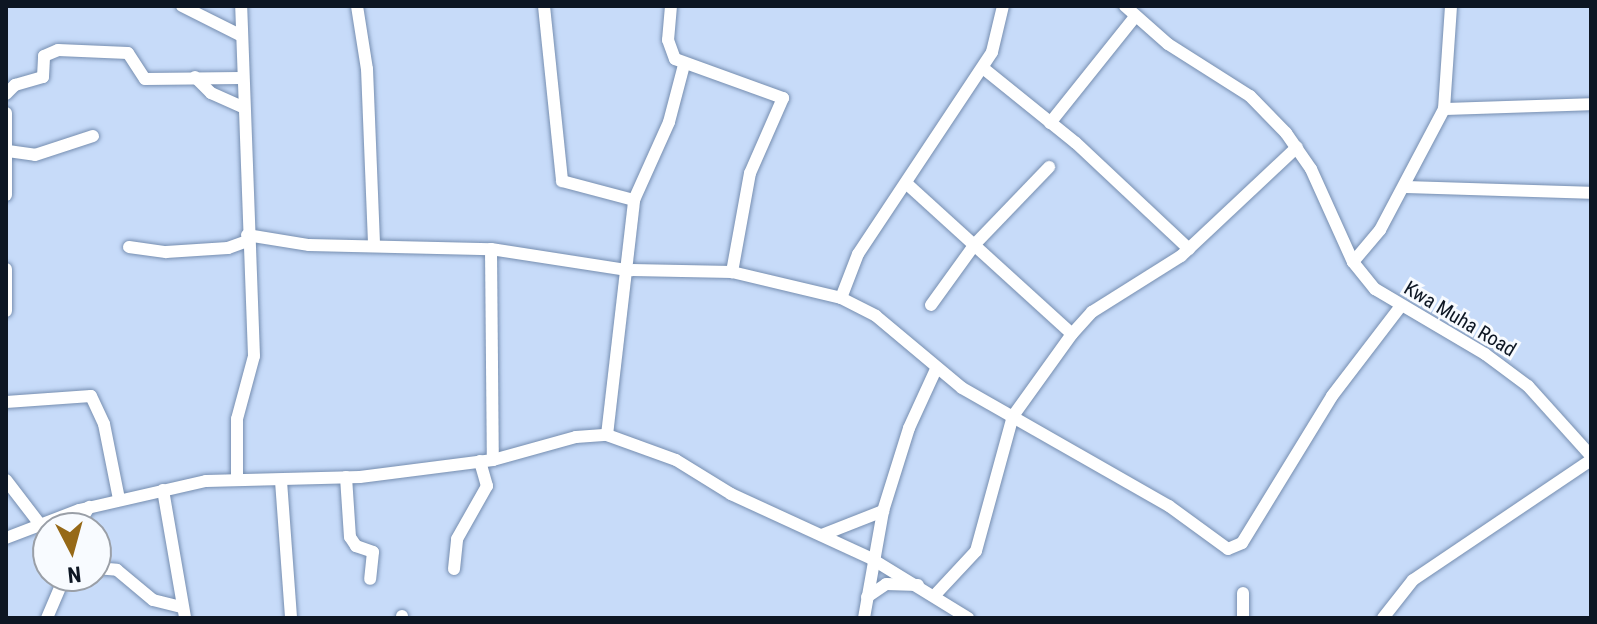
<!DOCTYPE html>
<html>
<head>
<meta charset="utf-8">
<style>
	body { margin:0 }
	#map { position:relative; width:1597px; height:624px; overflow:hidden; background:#c7dbf9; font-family:"Roboto Condensed",sans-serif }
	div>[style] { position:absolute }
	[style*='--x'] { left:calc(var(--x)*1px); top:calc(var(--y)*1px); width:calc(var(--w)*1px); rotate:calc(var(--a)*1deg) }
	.roads { filter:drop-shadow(0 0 2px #768eb0) drop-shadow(0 0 2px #768eb0) }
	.minor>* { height:12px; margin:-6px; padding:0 6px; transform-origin:6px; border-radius:6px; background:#fff }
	span { translate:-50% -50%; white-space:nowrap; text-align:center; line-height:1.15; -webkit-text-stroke:6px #f8fbff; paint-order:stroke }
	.street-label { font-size:20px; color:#0d1623 }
	.frame { position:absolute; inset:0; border:8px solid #0d1623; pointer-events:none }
	.north { position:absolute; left:32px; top:512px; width:80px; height:80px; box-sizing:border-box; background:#f8fbff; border:2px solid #9a9fa7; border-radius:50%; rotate:174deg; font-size:22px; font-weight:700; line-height:32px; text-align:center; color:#0d1623 }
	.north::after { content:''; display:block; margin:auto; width:28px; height:36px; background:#966917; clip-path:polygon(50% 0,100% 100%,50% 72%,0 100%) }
</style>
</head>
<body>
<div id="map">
	<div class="roads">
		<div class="minor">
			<div style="--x:182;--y:6;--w:65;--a:26.6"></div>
			<div style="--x:357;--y:6;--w:64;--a:81"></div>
			<div style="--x:367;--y:69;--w:175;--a:87.7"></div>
			<div style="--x:544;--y:6;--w:176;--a:84.1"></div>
			<div style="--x:562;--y:181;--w:74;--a:14.8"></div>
			<div style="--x:671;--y:6;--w:34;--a:95"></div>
			<div style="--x:668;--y:40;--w:20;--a:70"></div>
			<div style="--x:675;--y:59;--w:115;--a:19.9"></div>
			<div style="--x:783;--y:98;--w:82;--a:113.7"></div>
			<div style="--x:750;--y:173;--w:101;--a:100.3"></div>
			<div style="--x:1125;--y:6;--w:57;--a:41.5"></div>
			<div style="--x:1168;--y:44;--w:97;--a:32.4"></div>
			<div style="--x:1250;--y:96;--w:52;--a:45.8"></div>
			<div style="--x:1286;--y:133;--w:44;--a:55.2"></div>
			<div style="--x:1311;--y:169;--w:102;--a:65.7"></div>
			<div style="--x:1353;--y:262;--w:35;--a:51"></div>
			<div style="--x:1375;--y:289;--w:128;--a:30.6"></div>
			<div style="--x:1485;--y:354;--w:54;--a:36.7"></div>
			<div style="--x:1528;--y:386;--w:94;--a:48"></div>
			<div style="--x:983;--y:68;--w:119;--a:38.9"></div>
			<div style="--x:1076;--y:143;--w:155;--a:43.2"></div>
			<div style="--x:195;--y:77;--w:23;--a:45"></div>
			<div style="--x:211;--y:93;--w:35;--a:24"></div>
			<div style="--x:6;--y:94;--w:13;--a:-45"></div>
			<div style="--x:15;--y:85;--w:29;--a:-16"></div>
			<div style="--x:43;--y:77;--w:21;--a:-87"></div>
			<div style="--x:44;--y:56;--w:15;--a:-23"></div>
			<div style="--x:58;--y:50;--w:70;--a:2.5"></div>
			<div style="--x:128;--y:53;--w:31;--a:57"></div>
			<div style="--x:145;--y:79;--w:96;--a:-0.6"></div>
			<div style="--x:1444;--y:109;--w:147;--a:-1.9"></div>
			<div style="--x:6;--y:113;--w:82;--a:90"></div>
			<div style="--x:1050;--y:123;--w:136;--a:-51.3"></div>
			<div style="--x:8;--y:151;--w:27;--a:8"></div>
			<div style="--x:35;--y:155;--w:61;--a:-18.1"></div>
			<div style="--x:906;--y:183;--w:224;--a:42.3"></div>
			<div style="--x:1404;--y:187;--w:187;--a:1.8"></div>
			<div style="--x:247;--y:235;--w:63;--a:9.2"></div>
			<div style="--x:309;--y:245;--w:182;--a:1.3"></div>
			<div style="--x:491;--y:249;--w:138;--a:8.8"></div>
			<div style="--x:627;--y:270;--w:105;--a:1.1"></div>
			<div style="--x:732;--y:272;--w:112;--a:13.4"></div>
			<div style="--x:841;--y:298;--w:39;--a:27"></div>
			<div style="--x:876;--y:316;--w:112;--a:39.9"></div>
			<div style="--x:962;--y:388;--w:238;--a:29.7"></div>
			<div style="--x:1169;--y:506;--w:73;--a:36.1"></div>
			<div style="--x:1228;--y:549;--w:15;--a:-23"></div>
			<div style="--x:1242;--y:543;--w:172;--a:-58.5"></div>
			<div style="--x:1332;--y:396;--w:112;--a:-52.6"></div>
			<div style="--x:129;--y:247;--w:37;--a:8"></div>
			<div style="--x:166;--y:252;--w:62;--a:-3.7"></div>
			<div style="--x:228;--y:248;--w:23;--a:-20"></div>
			<div style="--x:491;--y:249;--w:211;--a:89.5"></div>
			<div style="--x:1353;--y:262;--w:42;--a:-49.8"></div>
			<div style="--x:1380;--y:230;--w:137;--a:-62.1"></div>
			<div style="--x:1444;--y:109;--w:103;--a:-86.1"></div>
			<div style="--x:6;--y:269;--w:42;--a:90"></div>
			<div style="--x:841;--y:298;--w:47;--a:-68.9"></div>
			<div style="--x:858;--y:254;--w:242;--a:-56.4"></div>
			<div style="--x:992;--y:52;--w:47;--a:-76.6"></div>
			<div style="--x:931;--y:305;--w:75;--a:-54.2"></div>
			<div style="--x:975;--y:244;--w:107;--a:-46.1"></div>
			<div style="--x:6;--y:402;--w:85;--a:-4"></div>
			<div style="--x:91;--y:396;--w:31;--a:65"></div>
			<div style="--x:104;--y:424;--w:76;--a:78.7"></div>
			<div style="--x:607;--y:435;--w:237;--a:-83.4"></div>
			<div style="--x:634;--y:200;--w:85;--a:-65.8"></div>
			<div style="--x:669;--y:122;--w:59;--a:-75.3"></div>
			<div style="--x:346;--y:477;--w:60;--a:86.2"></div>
			<div style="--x:350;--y:537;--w:11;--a:56"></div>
			<div style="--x:356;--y:546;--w:18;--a:19"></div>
			<div style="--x:373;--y:552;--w:27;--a:96"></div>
			<div style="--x:237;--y:479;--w:60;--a:-90"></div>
			<div style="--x:237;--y:419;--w:65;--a:-74.9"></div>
			<div style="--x:254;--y:356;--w:350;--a:-92.1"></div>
			<div style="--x:6;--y:480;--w:54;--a:52.5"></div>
			<div style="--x:281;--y:481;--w:137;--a:85.8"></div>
			<div style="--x:163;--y:490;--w:130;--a:80.2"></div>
			<div style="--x:76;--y:528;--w:25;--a:-58"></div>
			<div style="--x:822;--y:535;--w:66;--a:-21.5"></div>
			<div style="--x:6;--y:538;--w:78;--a:-21"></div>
			<div style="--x:79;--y:510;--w:130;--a:-12.9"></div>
			<div style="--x:206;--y:481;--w:154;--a:-1.5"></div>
			<div style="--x:360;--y:477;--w:134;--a:-7.3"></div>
			<div style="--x:493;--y:460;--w:86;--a:-15.5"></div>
			<div style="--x:576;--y:437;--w:31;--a:-4"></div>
			<div style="--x:607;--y:435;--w:73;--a:19.9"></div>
			<div style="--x:676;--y:460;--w:65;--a:31.7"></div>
			<div style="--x:731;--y:494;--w:155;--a:24.7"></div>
			<div style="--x:872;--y:559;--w:113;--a:31.6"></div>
			<div style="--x:96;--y:568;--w:21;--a:5"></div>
			<div style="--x:117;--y:570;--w:47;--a:39.8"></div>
			<div style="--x:153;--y:600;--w:30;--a:14"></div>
			<div style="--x:454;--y:569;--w:30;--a:-84"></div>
			<div style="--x:457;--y:539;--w:61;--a:-60.5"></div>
			<div style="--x:487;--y:486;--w:26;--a:-106"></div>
			<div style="--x:935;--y:595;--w:60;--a:-47"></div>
			<div style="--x:976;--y:551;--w:140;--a:-74.7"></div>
			<div style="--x:1013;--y:416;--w:101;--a:-54.3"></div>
			<div style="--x:1072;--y:334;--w:30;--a:-48"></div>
			<div style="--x:1092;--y:312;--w:105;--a:-32.2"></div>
			<div style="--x:1181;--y:256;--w:159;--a:-43.2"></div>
			<div style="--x:867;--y:597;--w:23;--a:-34"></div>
			<div style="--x:886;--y:584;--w:32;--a:2"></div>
			<div style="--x:47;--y:618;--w:46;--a:-66.8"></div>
			<div style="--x:402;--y:618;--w:2;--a:-90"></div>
			<div style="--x:864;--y:618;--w:109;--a:-79.9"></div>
			<div style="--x:883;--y:511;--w:87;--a:-72.6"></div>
			<div style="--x:909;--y:428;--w:65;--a:-65.4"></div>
			<div style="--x:1243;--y:618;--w:25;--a:-90"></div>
			<div style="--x:1383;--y:618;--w:48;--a:-51.7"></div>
			<div style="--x:1413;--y:580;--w:215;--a:-34"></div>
		</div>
	</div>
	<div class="street-label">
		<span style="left:1460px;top:319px;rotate:31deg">Kwa Muha Road</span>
	</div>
	<div class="frame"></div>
	<div class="north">N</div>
</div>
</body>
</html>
